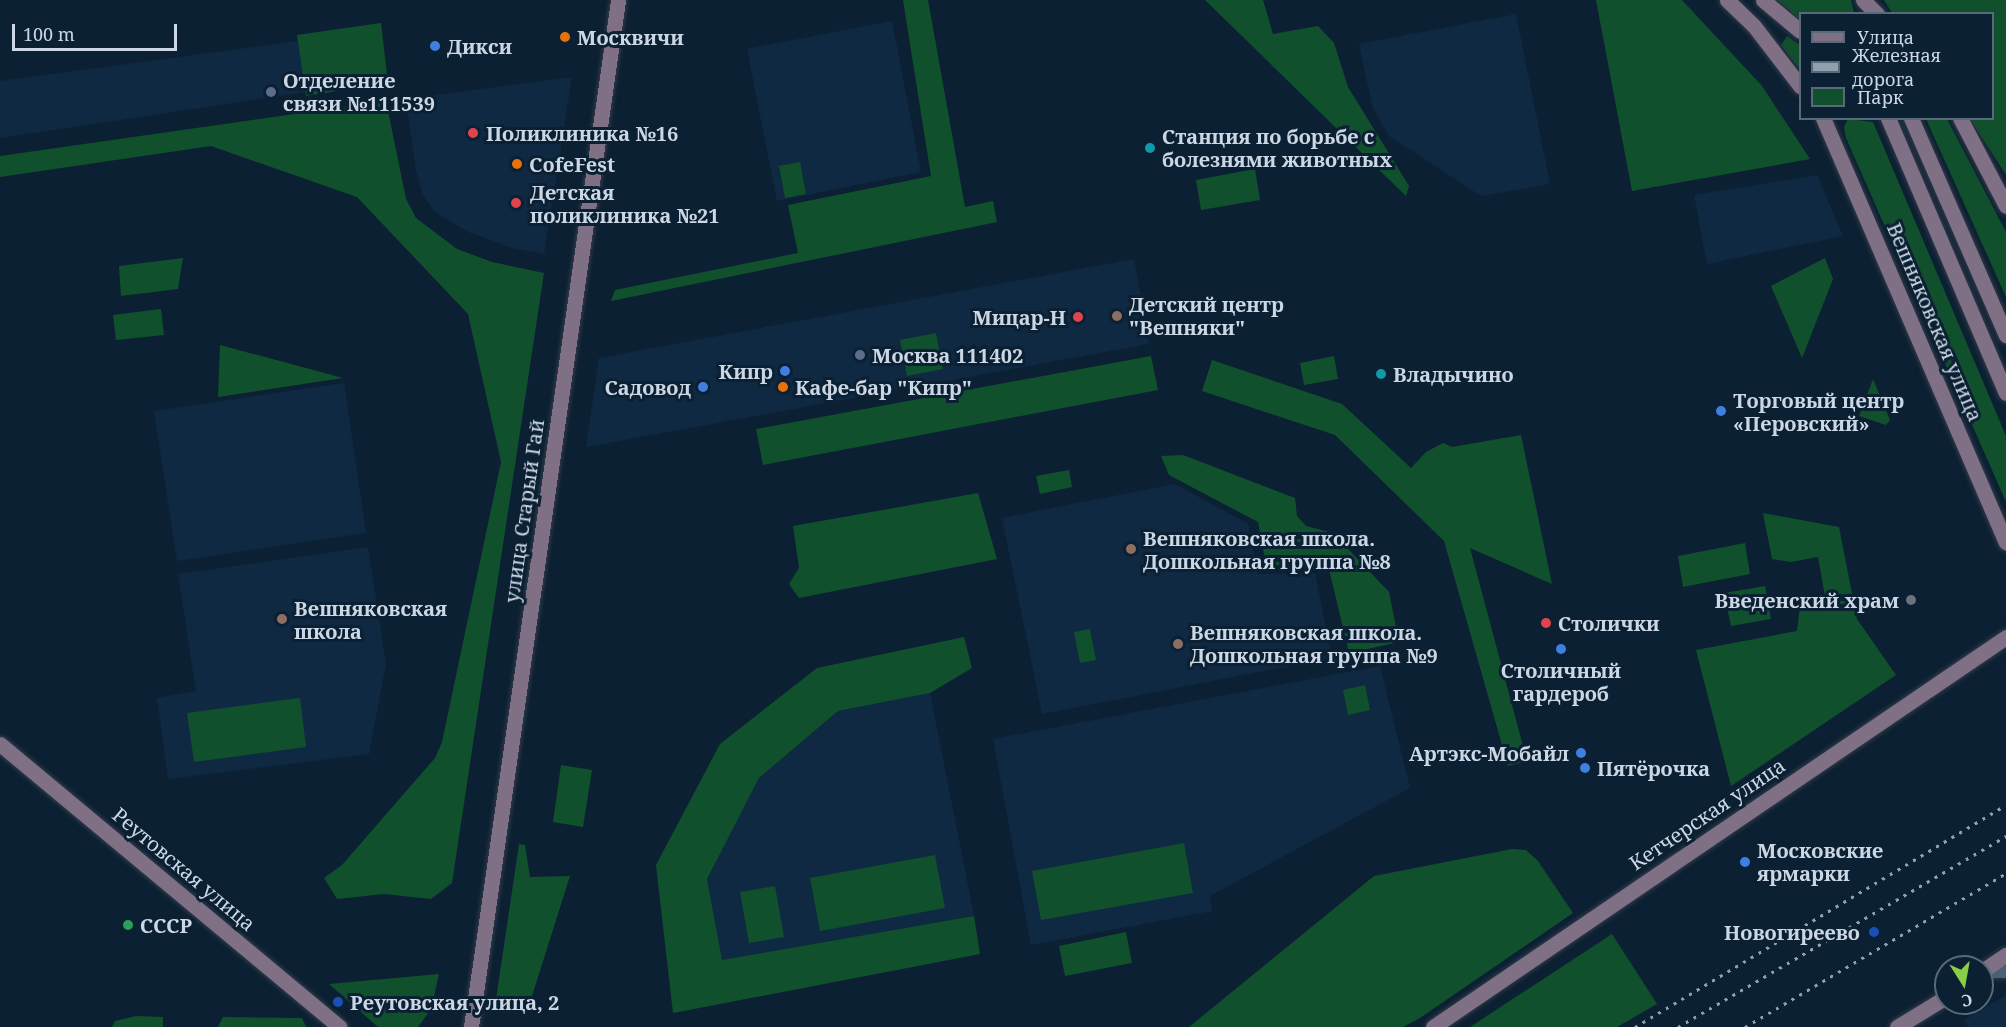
<!DOCTYPE html>
<html>
<head>
<meta charset="utf-8">
<style>
	body { margin:0 }
	#map { position:relative; width:2006px; height:1027px; overflow:hidden; background:#0c2033; font-family:"Noto Serif",serif }
	div>[style] { position:absolute }
	[style*='--x'] { left:calc(var(--x)*1px); top:calc(var(--y)*1px); width:calc(var(--w)*1px); rotate:calc(var(--a)*1deg) }
	.built>* { inset:0; background:#102942 }
	.green>* { inset:0; background:#11502d }
	.roads { filter:drop-shadow(0 0 2px #313a4a) drop-shadow(0 0 2px #313a4a) }
	.street>* { height:12px; margin:-6px; padding:0 6px; transform-origin:6px; border-radius:6px; background:#4a6076 }
	.secondary>* { height:15px; margin:-7.5px; padding:0 7.5px; transform-origin:7.5px; border-radius:7.5px; background:#7f7085 }
	.rail>* { height:3px; margin-top:-1.5px; transform-origin:0; background:repeating-linear-gradient(90deg,#91a0ae 0 3px,transparent 0 9px) }
	.dots>* { width:16px; height:16px; translate:-50% -50%; box-sizing:border-box; border:3px solid #0c2033; border-radius:50% }
	span { translate:-50% -50%; white-space:nowrap; text-align:center; line-height:1.15; -webkit-text-stroke:6px #0c2033; paint-order:stroke }
	.poi-label { font-size:20px; color:#cbd7e4; font-weight:700 }
	.left { translate:0 -50%; text-align:left }
	.right { translate:-100% -50%; text-align:right }
	.street-label { font-size:20px; color:#cbd7e4 }
	.legend { position:absolute; left:1799px; top:12px; width:195px; height:108px; box-sizing:border-box; background:#0c2033; border:2px solid #58697a; margin:0; padding:8px 10px; list-style:none; font-size:18px; color:#cbd7e4 }
	.legend li { display:flex; align-items:center; gap:12px; height:30px }
	.legend b { width:30px; border:2px solid #58697a }
	.north { position:absolute; left:1934px; top:955px; width:60px; height:60px; box-sizing:border-box; background:#0c2033; border:2px solid #58697a; border-radius:50%; rotate:169deg; font-size:16px; font-weight:700; line-height:24px; text-align:center; color:#cbd7e4 }
	.north::after { content:''; display:block; margin:auto; width:21px; height:27px; background:#8ace47; clip-path:polygon(50% 0,100% 100%,50% 72%,0 100%) }
	.scale { position:absolute; left:12px; top:24px; width:165px; height:27px; box-sizing:border-box; border:3px solid #cbd7e4; border-top:0; padding-left:8px; font-size:18px; line-height:21px; white-space:nowrap; color:#cbd7e4; -webkit-text-stroke:4px #0c2033; paint-order:stroke }
</style>
</head>
<body>
<div id="map">
	<div class="built">
		<div style="clip-path:polygon(1516px 14px,1550px 184px,1481px 196px,1389px 136px,1373px 109px,1359px 44px)"></div>
		<div style="clip-path:polygon(892px 21px,921px 172px,777px 201px,747px 49px)"></div>
		<div style="clip-path:polygon(298px 41px,306px 92px,0 138px,0 81px)"></div>
		<div style="clip-path:polygon(572px 77px,544px 254px,513px 248px,468px 232px,435px 212px,423px 195px,416px 171px,406px 99px)"></div>
		<div style="clip-path:polygon(1817px 175px,1843px 236px,1707px 264px,1694px 195px)"></div>
		<div style="clip-path:polygon(1134px 259px,1149px 344px,586px 447px,599px 358px)"></div>
		<div style="clip-path:polygon(344px 383px,366px 533px,177px 561px,154px 411px)"></div>
		<div style="clip-path:polygon(1175px 484px,1248px 524px,1258px 574px,1315px 573px,1332px 658px,1042px 714px,1002px 518px)"></div>
		<div style="clip-path:polygon(368px 547px,386px 664px,369px 754px,168px 779px,157px 698px,196px 691px,178px 574px)"></div>
		<div style="clip-path:polygon(1380px 666px,1410px 788px,1210px 896px,1212px 911px,1031px 945px,993px 739px)"></div>
		<div style="clip-path:polygon(930px 693px,974px 916px,722px 960px,707px 879px,759px 778px,838px 711px)"></div>
		<div style="clip-path:polygon(2006px 995px,2006px 1027px,1968px 1027px,1964px 1020px)"></div>
	</div>
	<div class="green">
		<div style="clip-path:polygon(903px 0,928px 0,965px 207px,993px 201px,997px 222px,611px 301px,615px 290px,798px 253px,788px 205px,931px 176px)"></div>
		<div style="clip-path:polygon(1205px 0,1263px 0,1273px 34px,1318px 26px,1334px 43px,1348px 87px,1409px 186px,1406px 196px)"></div>
		<div style="clip-path:polygon(1596px 0,1682px 0,1762px 86px,1810px 159px,1632px 191px)"></div>
		<div style="clip-path:polygon(1777px 0,1851px 0,1854px 13px,1800px 14px,1800px 20px)"></div>
		<div style="clip-path:polygon(1884px 0,2006px 0,2006px 175px,1970px 119px,1992px 118px,1992px 14px,1892px 13px)"></div>
		<div style="clip-path:polygon(381px 23px,388px 83px,306px 96px,297px 35px)"></div>
		<div style="clip-path:polygon(1787px 36px,1800px 45px,1800px 70px,1781px 45px)"></div>
		<div style="clip-path:polygon(386px 101px,406px 199px,416px 218px,457px 249px,492px 262px,544px 273px,452px 883px,431px 899px,384px 894px,337px 899px,324px 878px,342px 865px,435px 758px,442px 742px,501px 462px,468px 314px,357px 197px,211px 146px,0 177px,0 156px)"></div>
		<div style="clip-path:polygon(1848px 119px,1873px 122px,2006px 436px,2006px 502px,1846px 138px,1844px 127px)"></div>
		<div style="clip-path:polygon(1926px 119px,1947px 119px,2006px 232px,2006px 297px)"></div>
		<div style="clip-path:polygon(800px 162px,806px 194px,785px 198px,779px 166px)"></div>
		<div style="clip-path:polygon(1255px 169px,1260px 200px,1201px 210px,1196px 180px)"></div>
		<div style="clip-path:polygon(183px 258px,178px 289px,121px 296px,119px 266px)"></div>
		<div style="clip-path:polygon(1825px 258px,1833px 279px,1802px 358px,1771px 286px)"></div>
		<div style="clip-path:polygon(161px 309px,164px 335px,116px 340px,113px 315px)"></div>
		<div style="clip-path:polygon(936px 333px,943px 369px,907px 376px,900px 340px)"></div>
		<div style="clip-path:polygon(220px 345px,343px 378px,218px 397px)"></div>
		<div style="clip-path:polygon(1151px 356px,1158px 390px,763px 465px,756px 429px)"></div>
		<div style="clip-path:polygon(1334px 356px,1338px 379px,1304px 385px,1300px 363px)"></div>
		<div style="clip-path:polygon(1212px 360px,1342px 404px,1411px 468px,1426px 452px,1443px 443px,1452px 447px,1521px 435px,1552px 584px,1470px 548px,1527px 761px,1508px 766px,1444px 541px,1335px 435px,1202px 391px)"></div>
		<div style="clip-path:polygon(1873px 379px,1890px 420px,1886px 425px,1859px 416px)"></div>
		<div style="clip-path:polygon(1183px 455px,1295px 498px,1297px 516px,1306px 526px,1333px 533px,1389px 592px,1399px 642px,1349px 653px,1329px 569px,1267px 570px,1258px 522px,1169px 475px,1161px 456px)"></div>
		<div style="clip-path:polygon(1069px 470px,1072px 487px,1040px 494px,1036px 476px)"></div>
		<div style="clip-path:polygon(978px 493px,997px 559px,799px 598px,789px 584px,799px 568px,793px 526px)"></div>
		<div style="clip-path:polygon(1763px 513px,1839px 527px,1857px 619px,1896px 675px,1731px 786px,1696px 650px,1797px 631px,1800px 607px,1826px 602px,1818px 557px,1791px 562px,1772px 559px)"></div>
		<div style="clip-path:polygon(1745px 543px,1750px 574px,1683px 587px,1678px 556px)"></div>
		<div style="clip-path:polygon(1765px 586px,1771px 619px,1731px 626px,1724px 593px)"></div>
		<div style="clip-path:polygon(1090px 629px,1096px 660px,1080px 663px,1074px 632px)"></div>
		<div style="clip-path:polygon(964px 637px,972px 668px,930px 693px,838px 711px,759px 778px,707px 879px,722px 960px,974px 916px,980px 954px,673px 1013px,656px 865px,720px 744px,817px 668px)"></div>
		<div style="clip-path:polygon(1365px 685px,1370px 710px,1348px 715px,1343px 690px)"></div>
		<div style="clip-path:polygon(300px 698px,306px 747px,194px 762px,187px 713px)"></div>
		<div style="clip-path:polygon(561px 765px,592px 770px,583px 827px,553px 822px)"></div>
		<div style="clip-path:polygon(1184px 843px,1193px 893px,1041px 920px,1032px 871px)"></div>
		<div style="clip-path:polygon(519px 844px,525px 845px,530px 877px,570px 876px,532px 996px,496px 999px)"></div>
		<div style="clip-path:polygon(1512px 849px,1526px 850px,1538px 861px,1573px 913px,1420px 1018px,1403px 1027px,1189px 1027px,1374px 876px)"></div>
		<div style="clip-path:polygon(935px 855px,945px 908px,820px 931px,810px 878px)"></div>
		<div style="clip-path:polygon(775px 886px,784px 937px,749px 943px,740px 892px)"></div>
		<div style="clip-path:polygon(1126px 932px,1132px 963px,1065px 976px,1059px 946px)"></div>
		<div style="clip-path:polygon(1612px 934px,1657px 1004px,1617px 1027px,1470px 1027px)"></div>
		<div style="clip-path:polygon(439px 974px,431px 1009px,418px 1027px,378px 1027px,329px 984px)"></div>
		<div style="clip-path:polygon(136px 1016px,163px 1017px,163px 1027px,112px 1027px,115px 1021px)"></div>
		<div style="clip-path:polygon(223px 1017px,302px 1018px,306px 1027px,218px 1027px)"></div>
	</div>
	<div class="roads">
		<div class="street">
			<div style="--x:1982;--y:972;--w:24;--a:0"></div>
		</div>
		<div class="secondary">
			<div style="--x:1727;--y:0;--w:37;--a:44"></div>
			<div style="--x:1754;--y:26;--w:76;--a:52.5"></div>
			<div style="--x:1763;--y:0;--w:48;--a:40"></div>
			<div style="--x:1863;--y:0;--w:20;--a:45"></div>
			<div style="--x:1823;--y:118;--w:462;--a:66.7"></div>
			<div style="--x:1888;--y:118;--w:299;--a:66.8"></div>
			<div style="--x:1911;--y:118;--w:237;--a:66.4"></div>
			<div style="--x:1960;--y:118;--w:99;--a:62.4"></div>
			<div style="--x:0;--y:744;--w:442;--a:39.8"></div>
			<div style="--x:1982;--y:971;--w:29;--a:-34"></div>
			<div style="--x:471;--y:1027;--w:1037;--a:-81.85"></div>
			<div style="--x:1433;--y:1027;--w:693;--a:-34.24"></div>
			<div style="--x:1897;--y:1027;--w:57;--a:-31.5"></div>
		</div>
	</div>
	<div class="rail">
		<div style="--x:1635;--y:1027;--w:432;--a:-30.9"></div>
		<div style="--x:1678;--y:1027;--w:380;--a:-30.2"></div>
		<div style="--x:1745;--y:1027;--w:303;--a:-30.5"></div>
	</div>
	<div class="dots">
		<div style="left:565px;top:37px;background:#e8710a"></div>
		<div style="left:435px;top:46px;background:#3f7fe0"></div>
		<div style="left:271px;top:92px;background:#5c6f8a"></div>
		<div style="left:473px;top:133px;background:#e0444e"></div>
		<div style="left:1150px;top:148px;background:#0f9aa8"></div>
		<div style="left:517px;top:164px;background:#e8710a"></div>
		<div style="left:516px;top:203px;background:#e0444e"></div>
		<div style="left:1117px;top:316px;background:#8d6e63"></div>
		<div style="left:1078px;top:317px;background:#e0444e"></div>
		<div style="left:860px;top:355px;background:#5c6f8a"></div>
		<div style="left:785px;top:371px;background:#3f7fe0"></div>
		<div style="left:1381px;top:374px;background:#0f9aa8"></div>
		<div style="left:703px;top:387px;background:#3f7fe0"></div>
		<div style="left:783px;top:387px;background:#e8710a"></div>
		<div style="left:1721px;top:411px;background:#3f7fe0"></div>
		<div style="left:1131px;top:549px;background:#8d6e63"></div>
		<div style="left:1911px;top:600px;background:#6b7280"></div>
		<div style="left:282px;top:619px;background:#8d6e63"></div>
		<div style="left:1546px;top:623px;background:#e0444e"></div>
		<div style="left:1178px;top:644px;background:#8d6e63"></div>
		<div style="left:1561px;top:649px;background:#3f7fe0"></div>
		<div style="left:1581px;top:753px;background:#3f7fe0"></div>
		<div style="left:1585px;top:768px;background:#3f7fe0"></div>
		<div style="left:1745px;top:862px;background:#3f7fe0"></div>
		<div style="left:128px;top:925px;background:#2e9e5b"></div>
		<div style="left:1874px;top:932px;background:#1a4fb4"></div>
		<div style="left:338px;top:1002px;background:#1a4fb4"></div>
	</div>
	<div class="poi-label">
		<span class="left" style="left:577px;top:37px">Москвичи</span>
		<span class="left" style="left:447px;top:46px">Дикси</span>
		<span class="left" style="left:283px;top:92px">Отделение<br>связи №111539</span>
		<span class="left" style="left:486px;top:133px">Поликлиника №16</span>
		<span class="left" style="left:1162px;top:148px">Станция по борьбе с<br>болезнями животных</span>
		<span class="left" style="left:529px;top:164px">CofeFest</span>
		<span class="left" style="left:530px;top:204px">Детская<br>поликлиника №21</span>
		<span class="left" style="left:1129px;top:316px">Детский центр<br>"Вешняки"</span>
		<span class="right" style="left:1066px;top:317px">Мицар-Н</span>
		<span class="left" style="left:872px;top:355px">Москва 111402</span>
		<span class="right" style="left:773px;top:371px">Кипр</span>
		<span class="left" style="left:1393px;top:374px">Владычино</span>
		<span class="right" style="left:691px;top:387px">Садовод</span>
		<span class="left" style="left:795px;top:387px">Кафе-бар "Кипр"</span>
		<span class="left" style="left:1733px;top:412px">Торговый центр<br>«Перовский»</span>
		<span class="left" style="left:1143px;top:550px">Вешняковская школа.<br>Дошкольная группа №8</span>
		<span class="right" style="left:1899px;top:600px">Введенский храм</span>
		<span class="left" style="left:294px;top:620px">Вешняковская<br>школа</span>
		<span class="left" style="left:1558px;top:623px">Столички</span>
		<span class="left" style="left:1190px;top:644px">Вешняковская школа.<br>Дошкольная группа №9</span>
		<span style="left:1561px;top:682px">Столичный<br>гардероб</span>
		<span class="right" style="left:1569px;top:753px">Артэкс-Мобайл</span>
		<span class="left" style="left:1597px;top:768px">Пятёрочка</span>
		<span class="left" style="left:1757px;top:862px">Московские<br>ярмарки</span>
		<span class="left" style="left:140px;top:925px">СССР</span>
		<span class="right" style="left:1860px;top:932px">Новогиреево</span>
		<span class="left" style="left:350px;top:1002px">Реутовская улица, 2</span>
	</div>
	<div class="street-label">
		<span style="left:1935px;top:322px;rotate:67deg">Вешняковская улица</span>
		<span style="left:524px;top:511px;rotate:-82deg">улица Старый Гай</span>
		<span style="left:1707px;top:814px;rotate:-34deg">Кетчерская улица</span>
		<span style="left:184px;top:869px;rotate:40deg">Реутовская улица</span>
	</div>
	<ul class="legend">
	<li><b style="height:8px;background:#7f7085"></b>Улица</li>
	<li><b style="height:8px;background:#91a0ae"></b>Железная дорога</li>
	<li><b style="height:16px;background:#11502d"></b>Парк</li>
	</ul>
	<div class="north">С</div>
	<div class="scale">100 m</div>
</div>
</body>
</html>
